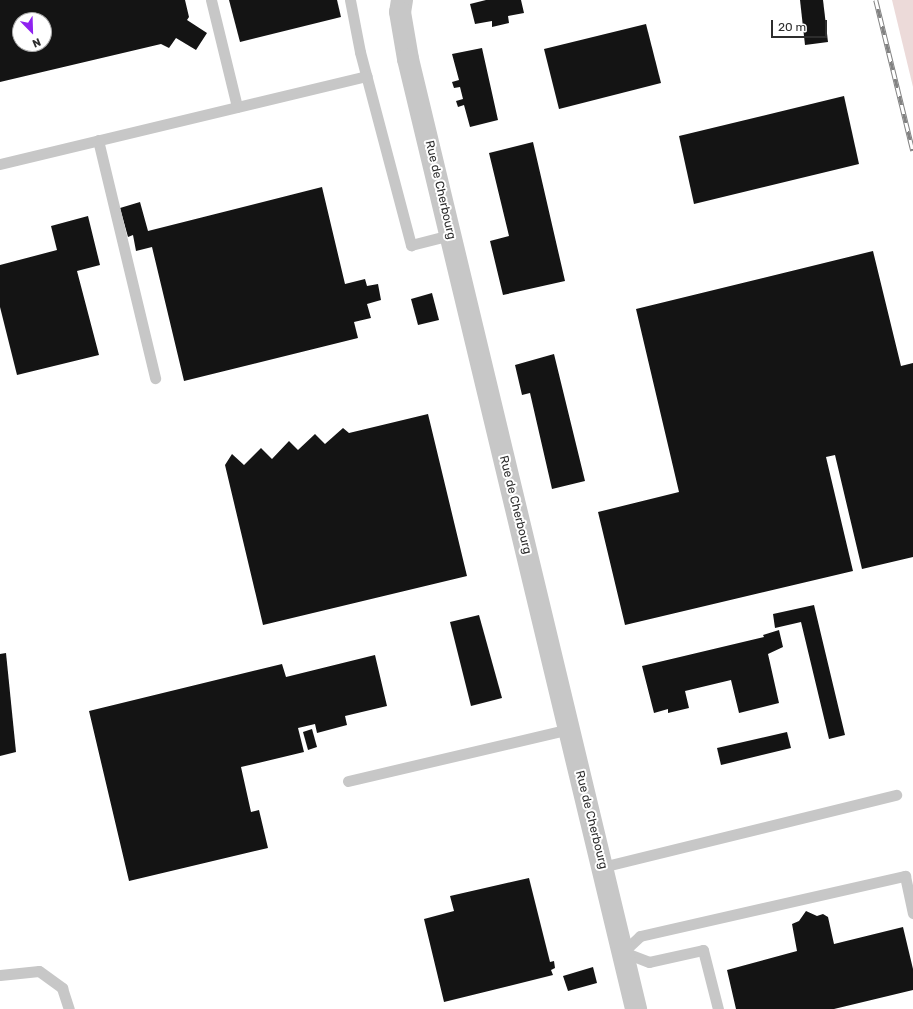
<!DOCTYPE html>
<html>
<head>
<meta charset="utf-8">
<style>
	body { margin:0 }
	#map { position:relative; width:913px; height:1009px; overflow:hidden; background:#fff; font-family:Rubik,sans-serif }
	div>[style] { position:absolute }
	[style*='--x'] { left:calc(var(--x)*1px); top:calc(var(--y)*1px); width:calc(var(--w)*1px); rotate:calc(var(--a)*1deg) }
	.green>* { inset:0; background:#ecdad9 }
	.building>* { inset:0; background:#141414 }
	.service>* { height:11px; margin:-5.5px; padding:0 5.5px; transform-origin:5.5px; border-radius:5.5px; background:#c7c7c7 }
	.minor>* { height:22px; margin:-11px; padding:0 11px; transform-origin:11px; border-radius:11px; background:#c7c7c7 }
	.rail>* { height:4.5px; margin-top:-2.25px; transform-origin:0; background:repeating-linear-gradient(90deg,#fff 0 9px,#828282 0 18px); box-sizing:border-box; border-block:1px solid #828282 }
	span { translate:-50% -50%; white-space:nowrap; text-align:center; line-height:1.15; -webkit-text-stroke:4px #fff; paint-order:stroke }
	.street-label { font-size:12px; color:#2d2d2d }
	.north { position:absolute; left:12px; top:12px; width:40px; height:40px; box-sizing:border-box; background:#fff; border:1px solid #ababab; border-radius:50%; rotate:157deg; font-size:11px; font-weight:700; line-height:16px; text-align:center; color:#2d2d2d }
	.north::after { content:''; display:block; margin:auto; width:14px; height:18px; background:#8f22f0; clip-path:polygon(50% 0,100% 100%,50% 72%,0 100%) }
	.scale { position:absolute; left:771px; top:20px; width:56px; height:18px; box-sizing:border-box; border:2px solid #2d2d2d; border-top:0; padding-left:5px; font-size:12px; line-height:14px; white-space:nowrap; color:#2d2d2d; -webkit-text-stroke:3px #fff; paint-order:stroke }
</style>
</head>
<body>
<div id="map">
	<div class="green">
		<div style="clip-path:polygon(892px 0,913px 0,913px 87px)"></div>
	</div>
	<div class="building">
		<div style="clip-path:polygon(evenodd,0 0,185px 0,189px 17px,187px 20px,207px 33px,196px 50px,176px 38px,169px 48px,161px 44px,0 82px,0 0,20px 20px,44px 20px,44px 44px,20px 44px,20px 20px)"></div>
		<div style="clip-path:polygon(229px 0,337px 0,341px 17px,240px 42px)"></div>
		<div style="clip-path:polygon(486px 0,521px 0,524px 13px,508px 16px,509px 23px,492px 27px,492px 21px,475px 24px,470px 4px)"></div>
		<div style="clip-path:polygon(800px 0,823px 0,828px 42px,805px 45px)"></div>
		<div style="clip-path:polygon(646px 24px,661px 83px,559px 109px,544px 49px)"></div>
		<div style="clip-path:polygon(482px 48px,498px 120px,470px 127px,464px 105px,458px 107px,456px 101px,463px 99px,460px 87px,454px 88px,452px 82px,459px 80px,452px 54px)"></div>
		<div style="clip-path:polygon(844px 96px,859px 164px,694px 204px,679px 136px)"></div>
		<div style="clip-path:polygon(533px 142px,565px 281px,503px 295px,490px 241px,509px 236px,489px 153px)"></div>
		<div style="clip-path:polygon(322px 187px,345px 284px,365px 279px,367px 286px,378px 284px,381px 300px,367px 304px,371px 318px,354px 322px,358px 338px,184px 381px,152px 247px,136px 251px,133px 235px,128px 237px,120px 208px,140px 202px,148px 231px)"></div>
		<div style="clip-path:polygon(88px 216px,100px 265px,77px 271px,99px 355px,17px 375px,0 307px,0 265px,57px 250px,51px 226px)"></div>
		<div style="clip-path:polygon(873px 251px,901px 366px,913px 363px,913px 557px,862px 569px,835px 455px,826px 457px,853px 571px,625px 625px,598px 512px,679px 492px,636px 309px)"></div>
		<div style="clip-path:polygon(432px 293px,439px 320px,418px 325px,411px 299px)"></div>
		<div style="clip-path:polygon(554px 354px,585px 481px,552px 489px,530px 393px,522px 395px,515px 365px)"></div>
		<div style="clip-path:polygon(428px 414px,467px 576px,263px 625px,225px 465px,232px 454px,244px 465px,261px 448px,272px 459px,289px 441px,298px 450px,315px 434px,325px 444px,343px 428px,349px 433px)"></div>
		<div style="clip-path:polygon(814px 605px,845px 735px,829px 739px,801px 622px,775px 628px,773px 614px)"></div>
		<div style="clip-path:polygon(479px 615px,502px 698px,471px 706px,450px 622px)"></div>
		<div style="clip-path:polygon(779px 630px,783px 647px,768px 654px,779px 703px,739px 713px,731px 680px,685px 691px,689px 708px,668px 713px,668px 709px,654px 713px,642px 666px,764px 637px,763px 635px)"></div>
		<div style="clip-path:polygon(6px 653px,16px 752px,0 756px,0 654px)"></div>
		<div style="clip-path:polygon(375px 655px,387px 706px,345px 716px,347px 725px,317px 733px,315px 724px,298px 728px,304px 752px,241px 767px,251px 812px,259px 810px,268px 848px,129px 881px,89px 711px,282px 664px,286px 677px)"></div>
		<div style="clip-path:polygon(312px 729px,317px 747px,308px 750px,303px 732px)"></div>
		<div style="clip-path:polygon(787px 732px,791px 748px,721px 765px,717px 748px)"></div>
		<div style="clip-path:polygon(529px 878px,550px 962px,554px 961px,555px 968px,551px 970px,553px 975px,444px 1002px,424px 919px,454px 911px,450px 896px)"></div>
		<div style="clip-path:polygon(806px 911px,817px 916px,823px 914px,828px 917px,834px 944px,903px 927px,913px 969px,913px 990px,834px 1009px,736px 1009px,727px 970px,797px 951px,792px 924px,799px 921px)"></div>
		<div style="clip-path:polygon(593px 967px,597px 983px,568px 991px,563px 976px)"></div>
	</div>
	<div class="service">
		<div style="--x:211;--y:0;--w:110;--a:76.3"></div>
		<div style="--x:350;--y:0;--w:53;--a:79.1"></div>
		<div style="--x:360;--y:52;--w:200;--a:75.2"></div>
		<div style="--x:411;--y:245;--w:40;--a:-14.4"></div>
		<div style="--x:98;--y:140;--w:245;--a:76.5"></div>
		<div style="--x:0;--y:164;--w:377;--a:-13.5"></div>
		<div style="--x:348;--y:781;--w:227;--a:-13.2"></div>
		<div style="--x:602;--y:867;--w:303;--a:-13.8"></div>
		<div style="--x:0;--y:975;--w:39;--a:-6"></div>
		<div style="--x:39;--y:971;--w:29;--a:36"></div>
		<div style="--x:62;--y:988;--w:22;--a:72"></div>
		<div style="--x:718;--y:1009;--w:61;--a:-104.3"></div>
		<div style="--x:703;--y:950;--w:55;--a:167.5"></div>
		<div style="--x:649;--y:962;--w:28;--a:-159"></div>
		<div style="--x:623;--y:952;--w:23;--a:-43"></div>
		<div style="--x:640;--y:936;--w:272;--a:-12.8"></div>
		<div style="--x:905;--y:876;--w:38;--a:78"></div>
	</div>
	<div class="minor">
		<div style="--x:402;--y:0;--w:12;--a:99"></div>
		<div style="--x:400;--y:12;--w:48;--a:80.3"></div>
		<div style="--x:408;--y:59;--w:977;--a:76.5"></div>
	</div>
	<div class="rail">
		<div style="--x:876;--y:0;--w:155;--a:76.2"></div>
	</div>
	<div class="street-label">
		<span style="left:440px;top:190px;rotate:77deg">Rue de Cherbourg</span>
		<span style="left:515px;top:505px;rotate:76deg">Rue de Cherbourg</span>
		<span style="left:591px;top:820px;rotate:76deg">Rue de Cherbourg</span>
	</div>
	<div class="north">N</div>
	<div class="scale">20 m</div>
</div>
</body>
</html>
